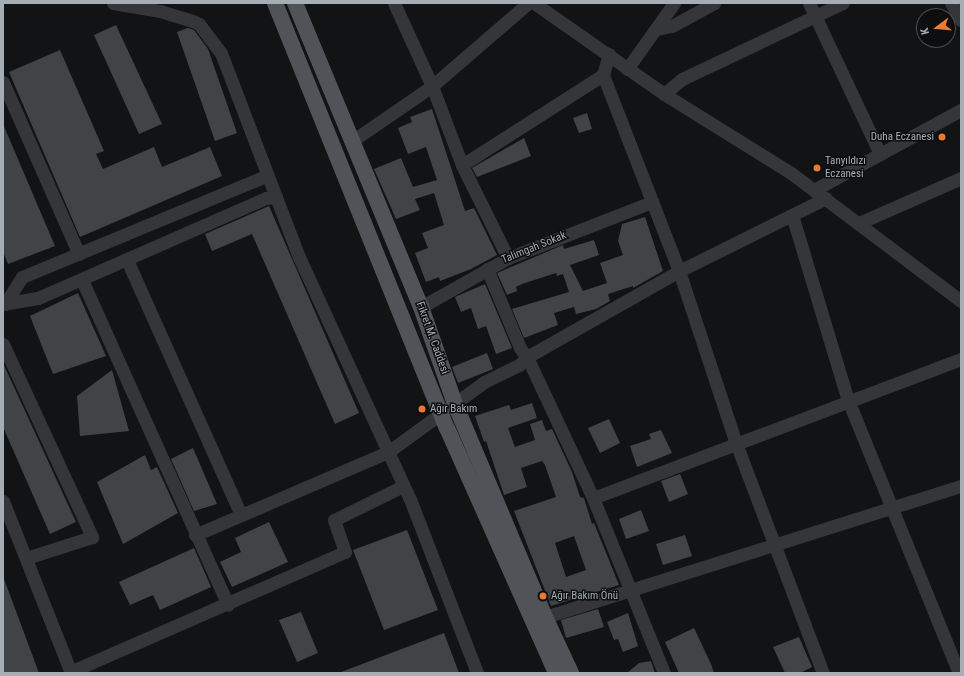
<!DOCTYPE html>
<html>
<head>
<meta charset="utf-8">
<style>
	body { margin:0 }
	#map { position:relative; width:964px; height:676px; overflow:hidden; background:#121314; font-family:"Roboto Condensed",sans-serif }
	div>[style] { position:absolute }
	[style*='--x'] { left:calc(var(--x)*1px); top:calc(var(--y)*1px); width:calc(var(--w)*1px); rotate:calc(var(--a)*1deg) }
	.building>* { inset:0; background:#414447 }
	.minor>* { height:13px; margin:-6.5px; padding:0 6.5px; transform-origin:6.5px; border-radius:6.5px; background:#343639 }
	.major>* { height:16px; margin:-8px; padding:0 8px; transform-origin:8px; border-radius:8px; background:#505458 }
	.dots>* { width:11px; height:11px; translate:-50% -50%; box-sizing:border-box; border:2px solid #0d0e0f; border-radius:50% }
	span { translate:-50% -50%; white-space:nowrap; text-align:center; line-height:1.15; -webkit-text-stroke:3px #0d0e0f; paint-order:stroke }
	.poi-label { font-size:11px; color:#a4aeb4 }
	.right { translate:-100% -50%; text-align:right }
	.left { translate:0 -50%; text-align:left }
	.street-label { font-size:11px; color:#a4aeb4 }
	.frame { position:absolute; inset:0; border:4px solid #a4aeb4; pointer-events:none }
	.north { position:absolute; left:916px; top:8px; width:40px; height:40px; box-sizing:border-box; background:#0d0e0f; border:1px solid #494e51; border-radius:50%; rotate:254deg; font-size:11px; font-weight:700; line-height:16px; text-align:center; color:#a4aeb4 }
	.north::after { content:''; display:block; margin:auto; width:14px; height:18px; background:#ea7934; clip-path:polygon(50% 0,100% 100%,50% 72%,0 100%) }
</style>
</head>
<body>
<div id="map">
	<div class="building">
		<div style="clip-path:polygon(116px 25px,162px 124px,139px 134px,94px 35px)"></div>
		<div style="clip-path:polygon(188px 28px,194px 30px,208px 49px,237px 133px,215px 141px,177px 32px)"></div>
		<div style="clip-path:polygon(60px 50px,104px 151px,96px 154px,103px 169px,154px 147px,162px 167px,210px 147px,222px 176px,80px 237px,9px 72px)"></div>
		<div style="clip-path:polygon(432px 109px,465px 211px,474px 208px,497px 255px,471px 269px,440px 281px,439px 277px,426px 282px,415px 253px,428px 248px,422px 233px,444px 225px,434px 193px,415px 199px,420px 210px,396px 219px,374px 169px,401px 158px,413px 187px,437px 180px,426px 147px,408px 154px,398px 128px,412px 122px,410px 117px)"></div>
		<div style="clip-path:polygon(587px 113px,592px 129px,579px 133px,573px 118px)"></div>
		<div style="clip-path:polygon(3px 124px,55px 246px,8px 264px,3px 252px)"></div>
		<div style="clip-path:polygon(524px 138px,531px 156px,477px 177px,472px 168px)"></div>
		<div style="clip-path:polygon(269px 206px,359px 413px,335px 424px,252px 234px,212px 251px,205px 234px)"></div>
		<div style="clip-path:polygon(645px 217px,663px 271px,633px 288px,633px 286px,608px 294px,610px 301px,596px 309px,576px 314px,574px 307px,554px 313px,558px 325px,524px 338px,512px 309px,569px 292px,563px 274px,557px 276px,556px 273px,522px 284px,516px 287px,517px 291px,507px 295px,497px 273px,563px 245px,564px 249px,594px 240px,599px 255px,570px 265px,583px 291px,607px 283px,600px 263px,623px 255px,618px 241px,622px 224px)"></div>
		<div style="clip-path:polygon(485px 284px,512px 348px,496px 354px,486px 326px,478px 329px,471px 308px,461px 312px,455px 297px)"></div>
		<div style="clip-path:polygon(78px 293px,106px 356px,53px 374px,30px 316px)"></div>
		<div style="clip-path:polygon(487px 353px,493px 369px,458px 383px,452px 367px)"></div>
		<div style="clip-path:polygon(3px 363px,76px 522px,50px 534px,3px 427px)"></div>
		<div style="clip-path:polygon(112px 370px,129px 431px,80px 436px,77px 396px)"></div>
		<div style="clip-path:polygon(evenodd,532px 403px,537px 418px,508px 428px,515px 447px,535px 440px,530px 424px,542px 420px,546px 431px,552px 429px,572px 472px,580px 497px,584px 498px,592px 524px,594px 523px,619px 585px,551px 606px,514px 511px,556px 497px,545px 465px,542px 461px,521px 468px,527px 487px,504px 495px,486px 441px,484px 442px,475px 416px,509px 405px,511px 410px,532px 403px,574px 536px,586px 570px,566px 577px,555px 543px,574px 536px)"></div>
		<div style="clip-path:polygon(609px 419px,620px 443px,600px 453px,588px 428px)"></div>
		<div style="clip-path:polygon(661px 430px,672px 453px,637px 467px,630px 446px,651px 439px,649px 434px)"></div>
		<div style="clip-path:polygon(193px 448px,217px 504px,194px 511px,171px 459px)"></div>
		<div style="clip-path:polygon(145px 455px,151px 470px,157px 467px,178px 513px,123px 544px,97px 482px)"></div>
		<div style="clip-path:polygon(680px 474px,688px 494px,669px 502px,661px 481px)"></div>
		<div style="clip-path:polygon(641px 510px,649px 531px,626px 539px,619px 519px)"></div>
		<div style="clip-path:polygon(269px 522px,288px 562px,232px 587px,220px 562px,241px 552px,235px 538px)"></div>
		<div style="clip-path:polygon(407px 530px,438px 610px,384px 630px,353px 550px)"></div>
		<div style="clip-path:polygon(685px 535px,692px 556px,663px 565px,656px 544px)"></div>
		<div style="clip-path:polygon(194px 548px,211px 587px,160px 610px,153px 595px,130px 605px,119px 582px)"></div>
		<div style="clip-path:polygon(3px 579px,4px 579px,39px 673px,3px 673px)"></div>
		<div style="clip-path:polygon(598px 609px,604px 627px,566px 638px,561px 620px)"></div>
		<div style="clip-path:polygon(301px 612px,318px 653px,297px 662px,279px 620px)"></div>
		<div style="clip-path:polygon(628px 613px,638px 646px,623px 652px,618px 639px,614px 640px,607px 622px)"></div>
		<div style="clip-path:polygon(694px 628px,711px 664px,714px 673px,679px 673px,665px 642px)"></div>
		<div style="clip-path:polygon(444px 633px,459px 673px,341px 673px,341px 672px)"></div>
		<div style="clip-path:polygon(799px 637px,812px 667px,800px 673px,785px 673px,773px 647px)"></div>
		<div style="clip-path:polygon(651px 661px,655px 673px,627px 673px,639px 663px)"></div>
	</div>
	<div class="minor">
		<div style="--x:113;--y:3;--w:48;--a:9.7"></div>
		<div style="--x:160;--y:11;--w:34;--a:17"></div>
		<div style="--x:193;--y:21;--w:7;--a:27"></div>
		<div style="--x:199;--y:24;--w:36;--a:53"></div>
		<div style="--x:221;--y:53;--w:218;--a:69.1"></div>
		<div style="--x:299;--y:257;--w:266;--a:65.4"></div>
		<div style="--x:410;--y:499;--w:186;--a:68.9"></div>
		<div style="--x:394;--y:3;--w:91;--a:65.4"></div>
		<div style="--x:432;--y:86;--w:85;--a:69.2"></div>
		<div style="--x:462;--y:165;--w:104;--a:63.7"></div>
		<div style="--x:534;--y:3;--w:159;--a:35"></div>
		<div style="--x:664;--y:94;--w:150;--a:31.9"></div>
		<div style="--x:791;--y:173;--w:213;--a:37"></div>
		<div style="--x:809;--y:3;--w:167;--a:64.8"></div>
		<div style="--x:951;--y:3;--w:20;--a:60"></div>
		<div style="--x:656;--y:29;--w:16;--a:-11"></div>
		<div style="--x:672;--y:26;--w:48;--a:-28.7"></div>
		<div style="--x:609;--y:54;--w:22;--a:106"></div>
		<div style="--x:603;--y:75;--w:210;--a:68.8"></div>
		<div style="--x:679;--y:271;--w:181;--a:71.7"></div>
		<div style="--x:736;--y:443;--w:246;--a:69.3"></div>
		<div style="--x:627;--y:69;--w:81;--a:-54.5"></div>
		<div style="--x:3;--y:82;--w:188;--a:66.2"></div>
		<div style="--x:664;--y:94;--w:23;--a:-40"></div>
		<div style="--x:682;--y:79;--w:178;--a:-25.3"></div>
		<div style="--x:352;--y:141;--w:97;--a:-34.5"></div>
		<div style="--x:432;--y:86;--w:127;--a:-40.8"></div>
		<div style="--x:462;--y:165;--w:167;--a:-32.6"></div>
		<div style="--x:814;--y:190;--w:167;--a:-28.6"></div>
		<div style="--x:792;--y:215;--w:193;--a:73.2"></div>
		<div style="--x:848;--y:400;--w:295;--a:67.9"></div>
		<div style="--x:859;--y:223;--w:111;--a:-23.8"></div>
		<div style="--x:127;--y:260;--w:279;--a:65.9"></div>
		<div style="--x:487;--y:269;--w:86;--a:67.3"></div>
		<div style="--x:520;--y:348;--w:11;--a:52"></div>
		<div style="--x:527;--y:357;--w:156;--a:64.9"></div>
		<div style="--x:593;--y:498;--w:189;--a:67.9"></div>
		<div style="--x:82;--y:280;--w:356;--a:65.8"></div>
		<div style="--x:3;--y:304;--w:36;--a:-10"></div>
		<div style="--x:38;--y:298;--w:249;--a:-23.7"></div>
		<div style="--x:266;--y:198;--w:10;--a:-6"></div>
		<div style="--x:5;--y:304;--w:32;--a:-58"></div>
		<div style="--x:22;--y:277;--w:266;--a:-22.5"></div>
		<div style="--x:421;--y:307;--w:100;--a:-29.4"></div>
		<div style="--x:508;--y:258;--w:155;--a:-21.3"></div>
		<div style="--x:3;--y:344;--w:213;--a:65.2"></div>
		<div style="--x:92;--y:537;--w:69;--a:162.3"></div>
		<div style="--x:593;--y:498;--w:393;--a:-20.7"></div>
		<div style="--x:3;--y:501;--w:185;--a:68.4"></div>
		<div style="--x:195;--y:535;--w:210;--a:-23.3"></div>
		<div style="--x:388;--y:452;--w:119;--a:-36.1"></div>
		<div style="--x:484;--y:382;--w:39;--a:-26"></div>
		<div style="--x:519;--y:365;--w:11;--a:-45"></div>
		<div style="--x:527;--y:357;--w:175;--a:-29.5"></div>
		<div style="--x:679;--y:271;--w:164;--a:-26.4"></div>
		<div style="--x:545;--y:617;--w:436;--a:-17.5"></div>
		<div style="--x:70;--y:672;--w:300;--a:-23.6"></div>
		<div style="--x:345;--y:552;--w:34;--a:-109"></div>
		<div style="--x:334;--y:520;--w:77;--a:-26.2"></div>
	</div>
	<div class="major">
		<div style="--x:275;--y:3;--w:458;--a:68"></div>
		<div style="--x:447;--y:428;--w:268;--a:66"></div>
		<div style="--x:295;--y:3;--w:329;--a:67.5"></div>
		<div style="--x:421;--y:307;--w:103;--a:70.7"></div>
		<div style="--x:455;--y:404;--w:231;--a:67.1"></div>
		<div style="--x:545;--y:617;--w:62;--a:65.1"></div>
	</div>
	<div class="dots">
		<div style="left:942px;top:137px;background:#ea7934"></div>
		<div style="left:817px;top:168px;background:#ea7934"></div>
		<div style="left:422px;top:409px;background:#ea7934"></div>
		<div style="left:543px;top:596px;background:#ea7934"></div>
	</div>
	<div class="poi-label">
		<span class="right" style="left:934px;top:137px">Duha Eczanesi</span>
		<span class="left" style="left:825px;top:168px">Tanyıldızı<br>Eczanesi</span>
		<span class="left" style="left:430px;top:409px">Ağır Bakım</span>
		<span class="left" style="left:551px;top:596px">Ağır Bakım Önü</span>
	</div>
	<div class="street-label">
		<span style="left:534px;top:248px;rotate:-22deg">Talimgah Sokak</span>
		<span style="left:432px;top:338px;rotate:70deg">Fikret M. Caddesi</span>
	</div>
	<div class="frame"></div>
	<div class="north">K</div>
</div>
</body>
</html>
